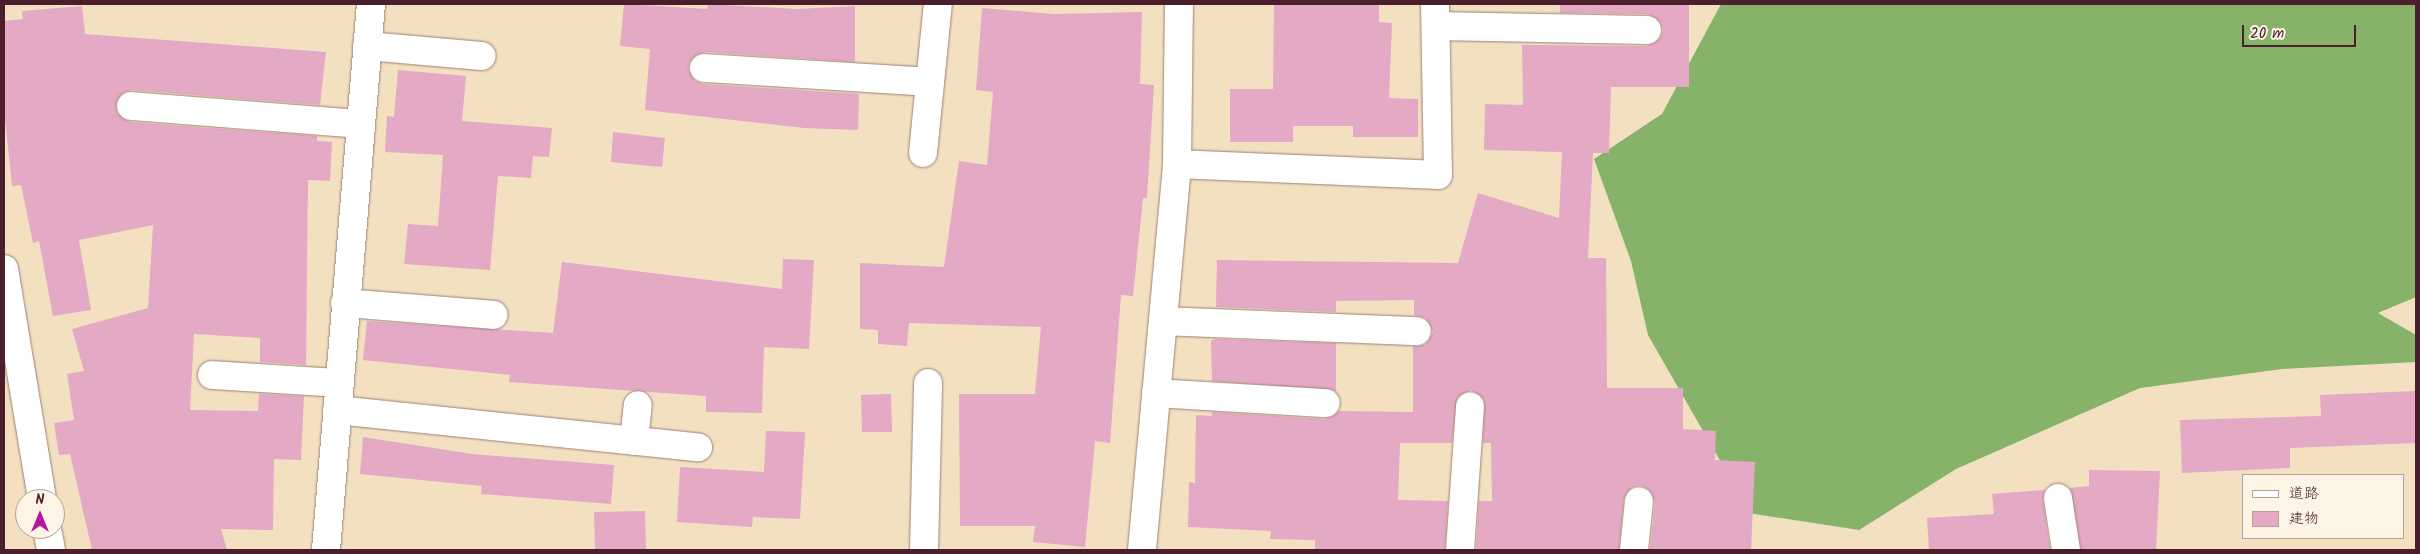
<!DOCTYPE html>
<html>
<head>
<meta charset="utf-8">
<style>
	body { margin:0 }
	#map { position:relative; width:2420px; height:554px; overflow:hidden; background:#f2e0c1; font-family:Kalam,"Klee One",sans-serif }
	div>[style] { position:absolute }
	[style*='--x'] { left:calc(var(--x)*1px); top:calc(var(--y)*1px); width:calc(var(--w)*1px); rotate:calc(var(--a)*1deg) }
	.forest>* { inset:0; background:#86b269 }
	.building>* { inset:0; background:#e4a9c4 }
	.roads { filter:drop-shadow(0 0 1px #9e8076) drop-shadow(0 0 1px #9e8076) }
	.street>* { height:28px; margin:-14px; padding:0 14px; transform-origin:14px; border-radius:14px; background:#fff }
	span { translate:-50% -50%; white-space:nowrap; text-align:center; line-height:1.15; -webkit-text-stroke:5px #fcf5e5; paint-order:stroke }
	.frame { position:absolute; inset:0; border:5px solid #4a1f2b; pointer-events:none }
	.legend { position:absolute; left:2242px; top:474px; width:162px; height:65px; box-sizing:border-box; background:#fcf5e5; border:1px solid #b59f9b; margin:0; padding:6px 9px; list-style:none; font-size:15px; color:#4a1f2b }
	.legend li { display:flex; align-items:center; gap:10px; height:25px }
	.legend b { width:25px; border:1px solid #b59f9b }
	.north { position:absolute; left:15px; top:489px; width:50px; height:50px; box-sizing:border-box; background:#fcf5e5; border:1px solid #b59f9b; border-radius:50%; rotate:0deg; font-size:14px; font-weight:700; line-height:20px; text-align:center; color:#4a1f2b }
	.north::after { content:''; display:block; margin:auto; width:18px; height:22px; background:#b5179e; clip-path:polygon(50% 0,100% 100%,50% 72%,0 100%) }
	.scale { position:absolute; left:2242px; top:25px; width:114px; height:22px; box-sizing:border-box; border:2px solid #4a1f2b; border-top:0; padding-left:6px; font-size:15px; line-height:18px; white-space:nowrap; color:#4a1f2b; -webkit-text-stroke:4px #fcf5e5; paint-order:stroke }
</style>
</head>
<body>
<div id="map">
	<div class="forest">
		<div style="clip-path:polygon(1721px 4px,2416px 4px,2416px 297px,2378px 313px,2416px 335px,2416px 362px,2282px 369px,2140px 388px,1956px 469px,1859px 530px,1735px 511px,1730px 478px,1648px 335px,1631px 261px,1594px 159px,1662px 114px)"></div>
	</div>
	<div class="building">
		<div style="clip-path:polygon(624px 4px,707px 9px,708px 4px,797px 9px,855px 6px,855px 62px,705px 52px,691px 59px,688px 68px,695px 81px,703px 84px,859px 94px,858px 130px,804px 128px,645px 110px,650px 49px,620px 46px)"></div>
		<div style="clip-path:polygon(1274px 4px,1379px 4px,1379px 22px,1392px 23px,1389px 98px,1418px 99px,1418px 137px,1353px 137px,1353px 126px,1293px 126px,1293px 142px,1230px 142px,1230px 89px,1273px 89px)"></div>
		<div style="clip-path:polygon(1560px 4px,1689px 4px,1689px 87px,1611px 87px,1609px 153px,1593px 153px,1588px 258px,1606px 258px,1607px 388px,1683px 388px,1683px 429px,1716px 431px,1715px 460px,1755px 462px,1751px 550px,1650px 550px,1655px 502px,1648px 489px,1640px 485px,1632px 487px,1624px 499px,1619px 550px,1476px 550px,1479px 501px,1492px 501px,1491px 443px,1483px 443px,1484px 400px,1471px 390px,1457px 398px,1452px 443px,1400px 443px,1398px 500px,1448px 501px,1445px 550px,1315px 550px,1315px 540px,1270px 539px,1271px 531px,1188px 527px,1189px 482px,1195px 483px,1196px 415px,1212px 416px,1212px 412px,1325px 419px,1339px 411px,1413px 412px,1413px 346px,1425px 345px,1433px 332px,1426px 318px,1414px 315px,1414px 300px,1336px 301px,1336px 312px,1216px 307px,1217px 260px,1458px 263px,1478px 193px,1559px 218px,1562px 152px,1484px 150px,1485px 104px,1523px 105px,1522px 45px,1647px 46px,1660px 38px,1663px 30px,1660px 22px,1648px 14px,1560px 13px)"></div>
		<div style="clip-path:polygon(82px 6px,85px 34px,326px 52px,320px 105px,132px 90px,124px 92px,116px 104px,117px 113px,130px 122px,317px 136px,317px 141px,332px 142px,330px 181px,308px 180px,306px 365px,260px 362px,260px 338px,194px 334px,190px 410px,258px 411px,259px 394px,304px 396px,301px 460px,274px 459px,273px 530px,221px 529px,227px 550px,92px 550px,70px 454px,59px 455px,54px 423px,74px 420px,67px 374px,84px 371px,72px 329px,148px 308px,153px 225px,79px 240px,91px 310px,53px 316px,39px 241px,33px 243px,21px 185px,12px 186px,4px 109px,4px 21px,23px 19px,22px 11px)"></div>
		<div style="clip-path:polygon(982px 8px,1054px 14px,1142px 12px,1140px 84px,1154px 85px,1147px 198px,1143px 198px,1133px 296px,1121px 295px,1110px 443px,1095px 441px,1085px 547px,1033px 542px,1035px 526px,960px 526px,959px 394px,1035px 394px,1041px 327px,909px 323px,907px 346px,878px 344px,878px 330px,860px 329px,860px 263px,944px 267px,959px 161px,987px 165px,993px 92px,976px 90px)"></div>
		<div style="clip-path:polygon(398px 70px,466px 76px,462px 121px,552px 128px,549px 157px,533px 156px,531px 178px,498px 176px,490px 270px,404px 264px,408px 224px,438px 226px,443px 155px,385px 152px,387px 116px,394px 117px)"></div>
		<div style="clip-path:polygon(613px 132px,665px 138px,662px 167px,611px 162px)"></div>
		<div style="clip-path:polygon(783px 259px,814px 260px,809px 349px,764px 347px,762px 413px,706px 412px,706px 396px,509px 382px,510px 375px,363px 360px,367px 321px,553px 333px,562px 262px,782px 289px)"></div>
		<div style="clip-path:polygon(1215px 339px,1336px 343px,1336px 391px,1212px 381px,1211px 341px)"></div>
		<div style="clip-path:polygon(2416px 391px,2416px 443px,2290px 448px,2290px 468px,2182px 473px,2180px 420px,2321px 416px,2320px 395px)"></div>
		<div style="clip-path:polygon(891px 394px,892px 432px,862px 432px,861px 395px)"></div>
		<div style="clip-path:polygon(766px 431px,805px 432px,800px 519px,753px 517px,752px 527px,677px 522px,680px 467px,764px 472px)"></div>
		<div style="clip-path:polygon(363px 437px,472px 454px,614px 465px,611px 504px,481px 494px,482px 486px,360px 474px)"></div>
		<div style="clip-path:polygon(2089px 470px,2160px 471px,2156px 550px,2081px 550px,2070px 488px,2089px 486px)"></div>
		<div style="clip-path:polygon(2045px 490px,2043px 500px,2050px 550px,1929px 550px,1927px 518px,1994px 514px,1992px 494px)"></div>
		<div style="clip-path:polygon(645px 511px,646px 550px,595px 550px,594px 512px)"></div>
	</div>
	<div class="roads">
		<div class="street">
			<div style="--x:1436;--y:26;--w:211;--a:1.1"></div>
			<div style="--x:367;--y:46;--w:115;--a:5"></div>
			<div style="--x:704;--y:68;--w:226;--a:3.5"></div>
			<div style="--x:131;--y:106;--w:230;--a:4.5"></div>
			<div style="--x:923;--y:153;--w:150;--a:-84.3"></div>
			<div style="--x:1177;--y:164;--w:261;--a:2.4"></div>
			<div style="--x:1438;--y:175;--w:171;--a:-91"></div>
			<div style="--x:4;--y:269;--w:233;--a:80.6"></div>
			<div style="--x:345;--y:303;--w:149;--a:4.6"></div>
			<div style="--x:1163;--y:321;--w:254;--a:2.3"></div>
			<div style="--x:212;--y:375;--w:127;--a:3.6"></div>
			<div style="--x:1156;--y:393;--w:170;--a:3.4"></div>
			<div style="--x:337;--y:410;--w:363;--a:5.9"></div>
			<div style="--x:634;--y:441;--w:36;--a:-84"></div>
			<div style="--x:2058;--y:498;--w:53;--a:81.3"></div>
			<div style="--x:47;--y:529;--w:21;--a:79"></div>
			<div style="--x:326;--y:550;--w:548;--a:-85.29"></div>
			<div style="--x:924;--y:550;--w:167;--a:-88.6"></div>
			<div style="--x:1142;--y:550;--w:388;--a:-84.8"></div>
			<div style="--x:1177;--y:164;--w:160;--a:-89.3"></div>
			<div style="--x:1460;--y:550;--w:144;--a:-86"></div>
			<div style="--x:1634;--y:550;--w:49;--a:-84.2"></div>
		</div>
	</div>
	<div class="frame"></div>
	<ul class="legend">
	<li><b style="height:6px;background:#fff"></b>道路</li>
	<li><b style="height:14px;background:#e4a9c4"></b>建物</li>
	</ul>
	<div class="north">N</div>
	<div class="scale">20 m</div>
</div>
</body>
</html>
